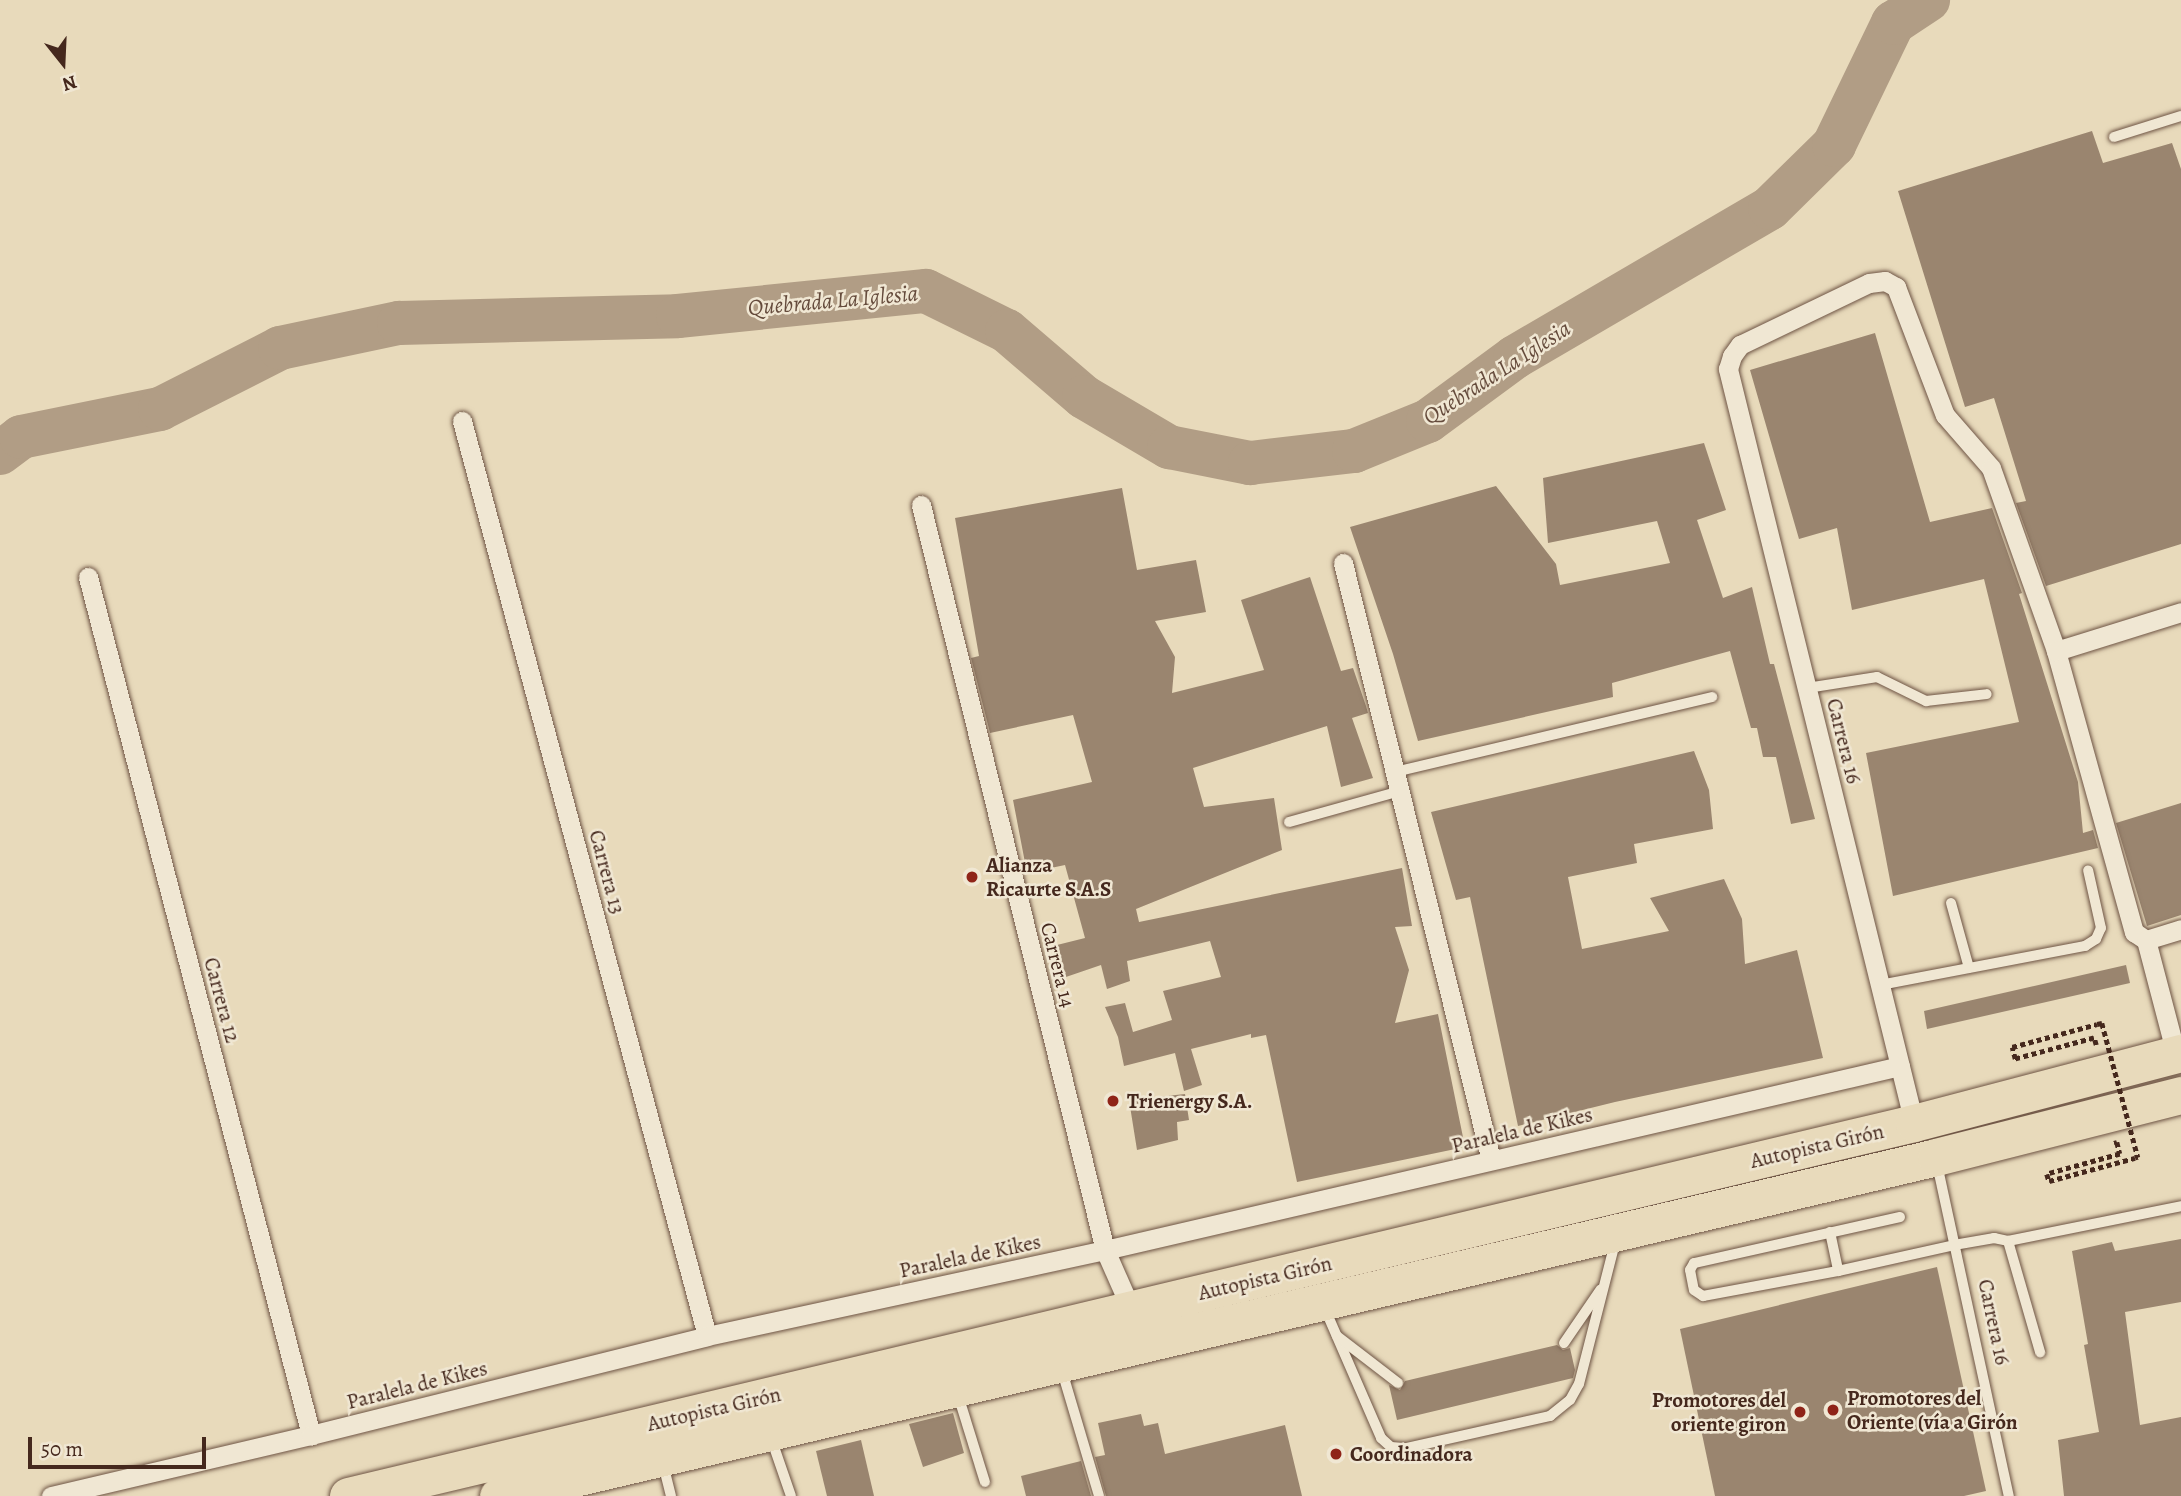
<!DOCTYPE html>
<html>
<head>
<meta charset="utf-8">
<style>
	body { margin:0 }
	#map { position:relative; width:2181px; height:1496px; overflow:hidden; background:#e8dabb; font-family:Alegreya,serif }
	div>[style] { position:absolute }
	[style*='--x'] { left:calc(var(--x)*1px); top:calc(var(--y)*1px); width:calc(var(--w)*1px); rotate:calc(var(--a)*1deg) }
	.river>* { height:44px; margin:-22px; padding:0 22px; transform-origin:22px; border-radius:22px; background:#b19d85 }
	.building>* { inset:0; background:#9a856f }
	.path>* { height:4.5px; margin-top:-2.25px; transform-origin:0; background:repeating-linear-gradient(90deg,#45281d 0 5px,transparent 0 8.5px) }
	.roads { filter:drop-shadow(0 0 2px #6e5444) drop-shadow(0 0 2px #6e5444) }
	.lane>* { height:10px; margin:-5px; padding:0 5px; transform-origin:5px; border-radius:5px; background:#f0e7d3 }
	.street>* { height:19px; margin:-9.5px; padding:0 9.5px; transform-origin:9.5px; border-radius:9.5px; background:#f0e7d3 }
	.highway>* { height:37px; margin:-18.5px; padding:0 18.5px; transform-origin:18.5px; border-radius:18.5px; background:#e8dabb }
	.path-bridge>* { height:4.5px; margin-top:-2.25px; transform-origin:0; background:repeating-linear-gradient(90deg,#45281d 0 5px,transparent 0 8.5px) }
	.dots>* { width:19px; height:19px; translate:-50% -50%; box-sizing:border-box; border:4px solid #f0e7d3; border-radius:50% }
	span { translate:-50% -50%; white-space:nowrap; text-align:center; line-height:1.15; -webkit-text-stroke:5px #f0e7d3; paint-order:stroke }
	.street-label { font-size:21px; color:#45281d }
	.poi-label { font-size:21px; color:#45281d; font-weight:700 }
	.left { translate:0 -50%; text-align:left }
	.right { translate:-100% -50%; text-align:right }
	.water-label { font-size:23px; color:#654b3c; font-style:italic }
	.north { position:absolute; left:28px; top:28px; width:70px; height:70px; -webkit-text-stroke:5px #f0e7d3; paint-order:stroke; rotate:162deg; font-size:19px; font-weight:700; line-height:28px; text-align:center; color:#45281d }
	.north::after { content:''; display:block; margin:auto; width:24px; height:32px; background:#45281d; clip-path:polygon(50% 0,100% 100%,50% 72%,0 100%) }
	.scale { position:absolute; left:28px; top:1437px; width:178px; height:32px; box-sizing:border-box; border:4px solid #45281d; border-top:0; padding-left:9px; font-size:21px; line-height:24px; white-space:nowrap; color:#45281d; -webkit-text-stroke:5px #f0e7d3; paint-order:stroke }
</style>
</head>
<body>
<div id="map">
	<div class="river">
		<div style="--x:0;--y:453;--w:26;--a:-37"></div>
		<div style="--x:21;--y:437;--w:142;--a:-11.4"></div>
		<div style="--x:160;--y:409;--w:135;--a:-26.9"></div>
		<div style="--x:280;--y:348;--w:122;--a:-11.9"></div>
		<div style="--x:399;--y:323;--w:279;--a:-1.4"></div>
		<div style="--x:678;--y:316;--w:249;--a:-5.8"></div>
		<div style="--x:926;--y:291;--w:90;--a:26.3"></div>
		<div style="--x:1007;--y:331;--w:101;--a:40.6"></div>
		<div style="--x:1084;--y:397;--w:99;--a:30.5"></div>
		<div style="--x:1169;--y:447;--w:83;--a:11.2"></div>
		<div style="--x:1250;--y:463;--w:105;--a:-6.6"></div>
		<div style="--x:1354;--y:451;--w:80;--a:-22.1"></div>
		<div style="--x:1428;--y:421;--w:108;--a:-36.3"></div>
		<div style="--x:1515;--y:357;--w:295;--a:-30.3"></div>
		<div style="--x:1770;--y:208;--w:90;--a:-44.5"></div>
		<div style="--x:1834;--y:145;--w:136;--a:-64.2"></div>
		<div style="--x:1893;--y:23;--w:42;--a:-33.3"></div>
	</div>
	<div class="building">
		<div style="clip-path:polygon(2092px 131px,2103px 163px,2172px 143px,2181px 169px,2181px 544px,2046px 586px,2016px 503px,2026px 501px,1994px 398px,1965px 407px,1898px 191px)"></div>
		<div style="clip-path:polygon(1875px 333px,1930px 522px,1992px 508px,2022px 593px,2019px 594px,2078px 782px,2083px 833px,2093px 830px,2098px 848px,1893px 896px,1866px 753px,2019px 722px,1984px 579px,1852px 610px,1837px 528px,1799px 539px,1750px 370px)"></div>
		<div style="clip-path:polygon(1704px 443px,1726px 510px,1697px 520px,1723px 598px,1752px 587px,1770px 664px,1774px 664px,1815px 819px,1791px 824px,1776px 757px,1763px 757px,1757px 728px,1751px 728px,1730px 651px,1612px 683px,1613px 697px,1418px 741px,1393px 654px,1350px 527px,1496px 486px,1556px 564px,1560px 585px,1670px 563px,1657px 521px,1548px 543px,1543px 478px)"></div>
		<div style="clip-path:polygon(1122px 488px,1137px 570px,1196px 560px,1206px 612px,1155px 621px,1175px 657px,1172px 693px,1264px 670px,1241px 600px,1310px 577px,1341px 671px,1353px 668px,1366px 706px,1368px 713px,1352px 718px,1373px 778px,1341px 787px,1327px 726px,1193px 768px,1204px 807px,1274px 798px,1282px 850px,1136px 909px,1139px 922px,1402px 868px,1412px 926px,1395px 927px,1409px 970px,1395px 1023px,1438px 1014px,1465px 1147px,1297px 1182px,1266px 1035px,1251px 1038px,1251px 1034px,1191px 1049px,1202px 1085px,1184px 1091px,1175px 1053px,1124px 1066px,1118px 1037px,1105px 1007px,1125px 1003px,1133px 1032px,1172px 1020px,1163px 991px,1221px 977px,1210px 941px,1127px 961px,1130px 981px,1107px 989px,1101px 965px,1063px 978px,1057px 945px,1085px 938px,1065px 865px,1027px 873px,1013px 800px,1092px 782px,1073px 715px,990px 733px,971px 658px,979px 656px,955px 518px)"></div>
		<div style="clip-path:polygon(1694px 751px,1709px 790px,1713px 829px,1634px 844px,1637px 863px,1568px 877px,1582px 949px,1669px 931px,1650px 898px,1724px 879px,1742px 919px,1745px 964px,1797px 950px,1823px 1058px,1615px 1102px,1518px 1126px,1470px 897px,1456px 900px,1431px 812px)"></div>
		<div style="clip-path:polygon(2181px 803px,2181px 915px,2147px 926px,2116px 823px)"></div>
		<div style="clip-path:polygon(2126px 965px,2130px 983px,1927px 1029px,1924px 1011px)"></div>
		<div style="clip-path:polygon(1185px 1094px,1189px 1120px,1177px 1122px,1178px 1140px,1137px 1150px,1129px 1100px)"></div>
		<div style="clip-path:polygon(2181px 1239px,2181px 1302px,2125px 1312px,2140px 1425px,2181px 1417px,2181px 1496px,2064px 1496px,2058px 1440px,2099px 1432px,2084px 1345px,2088px 1344px,2072px 1251px,2112px 1242px,2115px 1251px)"></div>
		<div style="clip-path:polygon(1937px 1267px,1986px 1491px,1964px 1496px,1715px 1496px,1680px 1329px)"></div>
		<div style="clip-path:polygon(1557px 1345px,1563px 1350px,1570px 1348px,1575px 1370px,1573px 1378px,1397px 1420px,1389px 1385px,1400px 1390px,1405px 1381px)"></div>
		<div style="clip-path:polygon(953px 1413px,964px 1453px,923px 1467px,909px 1424px)"></div>
		<div style="clip-path:polygon(1141px 1414px,1144px 1426px,1158px 1423px,1165px 1454px,1285px 1425px,1302px 1496px,1106px 1496px,1095px 1457px,1105px 1455px,1098px 1423px)"></div>
		<div style="clip-path:polygon(861px 1440px,874px 1496px,827px 1496px,816px 1451px)"></div>
		<div style="clip-path:polygon(1081px 1461px,1091px 1496px,1026px 1496px,1021px 1476px)"></div>
	</div>
	<div class="path">
		<div style="--x:2096;--y:1045;--w:7;--a:-106"></div>
		<div style="--x:2094;--y:1038;--w:82;--a:165.1"></div>
		<div style="--x:2015;--y:1059;--w:12;--a:-104"></div>
		<div style="--x:2012;--y:1047;--w:88;--a:-15.1"></div>
		<div style="--x:2114;--y:1143;--w:3;--a:-18"></div>
		<div style="--x:2117;--y:1142;--w:12;--a:76"></div>
		<div style="--x:2120;--y:1154;--w:76;--a:164.7"></div>
		<div style="--x:2047;--y:1174;--w:7;--a:74"></div>
		<div style="--x:2049;--y:1181;--w:89;--a:-15"></div>
	</div>
	<div class="roads">
		<div class="lane">
			<div style="--x:2114;--y:137;--w:70;--a:-17.4"></div>
			<div style="--x:1807;--y:688;--w:71;--a:-8.9"></div>
			<div style="--x:1877;--y:677;--w:55;--a:26.1"></div>
			<div style="--x:1926;--y:701;--w:61;--a:-6.5"></div>
			<div style="--x:1395;--y:772;--w:326;--a:-13.3"></div>
			<div style="--x:1289;--y:822;--w:115;--a:-15.6"></div>
			<div style="--x:1951;--y:903;--w:67;--a:74.5"></div>
			<div style="--x:1880;--y:985;--w:209;--a:-10.8"></div>
			<div style="--x:2085;--y:946;--w:13;--a:-32"></div>
			<div style="--x:2096;--y:939;--w:12;--a:-66"></div>
			<div style="--x:2101;--y:928;--w:59;--a:-102.6"></div>
			<div style="--x:1937;--y:1164;--w:340;--a:77.8"></div>
			<div style="--x:1900;--y:1217;--w:211;--a:167.4"></div>
			<div style="--x:1694;--y:1263;--w:8;--a:120"></div>
			<div style="--x:1690;--y:1270;--w:20;--a:79"></div>
			<div style="--x:1694;--y:1290;--w:11;--a:34"></div>
			<div style="--x:1703;--y:1296;--w:137;--a:-10.5"></div>
			<div style="--x:1838;--y:1271;--w:119;--a:-12.6"></div>
			<div style="--x:1954;--y:1245;--w:41;--a:-9.9"></div>
			<div style="--x:1994;--y:1238;--w:14;--a:12"></div>
			<div style="--x:2008;--y:1241;--w:177;--a:-11.4"></div>
			<div style="--x:1830;--y:1232;--w:40;--a:78"></div>
			<div style="--x:2008;--y:1241;--w:116;--a:73.9"></div>
			<div style="--x:1325;--y:1309;--w:141;--a:66.5"></div>
			<div style="--x:1381;--y:1438;--w:13;--a:42"></div>
			<div style="--x:1391;--y:1447;--w:16;--a:4"></div>
			<div style="--x:1407;--y:1448;--w:147;--a:-12.6"></div>
			<div style="--x:1550;--y:1416;--w:26;--a:-39"></div>
			<div style="--x:1570;--y:1400;--w:18;--a:-61"></div>
			<div style="--x:1579;--y:1384;--w:150;--a:-75.7"></div>
			<div style="--x:1337;--y:1336;--w:77;--a:37.6"></div>
			<div style="--x:1564;--y:1343;--w:65;--a:-55.6"></div>
			<div style="--x:1062;--y:1371;--w:130;--a:73.5"></div>
			<div style="--x:958;--y:1395;--w:91;--a:72.8"></div>
			<div style="--x:771;--y:1438;--w:61;--a:71"></div>
			<div style="--x:663;--y:1464;--w:33;--a:76"></div>
		</div>
		<div class="street">
			<div style="--x:462;--y:421;--w:947;--a:75.01"></div>
			<div style="--x:921;--y:505;--w:767;--a:76.13"></div>
			<div style="--x:1105;--y:1250;--w:64;--a:66.2"></div>
			<div style="--x:1343;--y:563;--w:615;--a:76.08"></div>
			<div style="--x:88;--y:577;--w:887;--a:75.43"></div>
			<div style="--x:2056;--y:651;--w:292;--a:74.5"></div>
			<div style="--x:2134;--y:932;--w:14;--a:34"></div>
			<div style="--x:2146;--y:940;--w:37;--a:-17"></div>
			<div style="--x:2146;--y:940;--w:118;--a:75.3"></div>
			<div style="--x:1914;--y:1123;--w:777;--a:-103.86"></div>
			<div style="--x:1728;--y:369;--w:14;--a:-73"></div>
			<div style="--x:1732;--y:356;--w:14;--a:-54"></div>
			<div style="--x:1740;--y:345;--w:143;--a:-25.7"></div>
			<div style="--x:1869;--y:283;--w:16;--a:-7"></div>
			<div style="--x:1885;--y:281;--w:13;--a:29"></div>
			<div style="--x:1896;--y:287;--w:137;--a:69.1"></div>
			<div style="--x:1945;--y:415;--w:70;--a:49"></div>
			<div style="--x:1991;--y:468;--w:194;--a:70.4"></div>
			<div style="--x:2056;--y:651;--w:131;--a:-17.3"></div>
			<div style="--x:51;--y:1496;--w:267;--a:-13.2"></div>
			<div style="--x:311;--y:1435;--w:408;--a:-14"></div>
			<div style="--x:707;--y:1336;--w:407;--a:-12.2"></div>
			<div style="--x:1105;--y:1250;--w:816;--a:-13.03"></div>
		</div>
		<div class="highway">
			<div style="--x:348;--y:1496;--w:1610;--a:-13.4"></div>
			<div style="--x:1914;--y:1123;--w:276;--a:-14.7"></div>
			<div style="--x:498;--y:1496;--w:1477;--a:-13.26"></div>
			<div style="--x:1936;--y:1157;--w:253;--a:-14.2"></div>
		</div>
	</div>
	<div class="path-bridge">
		<div style="--x:2097;--y:1024;--w:5;--a:-11"></div>
		<div style="--x:2102;--y:1023;--w:139;--a:75"></div>
		<div style="--x:2138;--y:1157;--w:3;--a:162"></div>
	</div>
	<div class="dots">
		<div style="left:972px;top:877px;background:#8f2418"></div>
		<div style="left:1113px;top:1101px;background:#8f2418"></div>
		<div style="left:1833px;top:1410px;background:#8f2418"></div>
		<div style="left:1800px;top:1412px;background:#8f2418"></div>
		<div style="left:1336px;top:1454px;background:#8f2418"></div>
	</div>
	<div class="street-label">
		<span style="left:1844px;top:741px;rotate:76deg">Carrera 16</span>
		<span style="left:607px;top:872px;rotate:75deg">Carrera 13</span>
		<span style="left:1058px;top:965px;rotate:76deg">Carrera 14</span>
		<span style="left:222px;top:1000px;rotate:75deg">Carrera 12</span>
		<span style="left:1522px;top:1130px;rotate:-13deg">Paralela de Kikes</span>
		<span style="left:1817px;top:1146px;rotate:-13deg">Autopista Girón</span>
		<span style="left:970px;top:1256px;rotate:-12deg">Paralela de Kikes</span>
		<span style="left:1265px;top:1278px;rotate:-13deg">Autopista Girón</span>
		<span style="left:1994px;top:1322px;rotate:78deg">Carrera 16</span>
		<span style="left:417px;top:1385px;rotate:-14deg">Paralela de Kikes</span>
		<span style="left:714px;top:1409px;rotate:-13deg">Autopista Girón</span>
	</div>
	<div class="poi-label">
		<span class="left" style="left:986px;top:877px">Alianza<br>Ricaurte S.A.S</span>
		<span class="left" style="left:1127px;top:1101px">Trienergy S.A.</span>
		<span class="left" style="left:1847px;top:1410px">Promotores del<br>Oriente (vía a Girón</span>
		<span class="right" style="left:1786px;top:1412px">Promotores del<br>oriente giron</span>
		<span class="left" style="left:1350px;top:1454px">Coordinadora</span>
	</div>
	<div class="water-label">
		<span style="left:833px;top:301px;rotate:-5deg">Quebrada La Iglesia</span>
		<span style="left:1497px;top:373px;rotate:-33deg">Quebrada La Iglesia</span>
	</div>
	<div class="north">N</div>
	<div class="scale">50 m</div>
</div>
</body>
</html>
